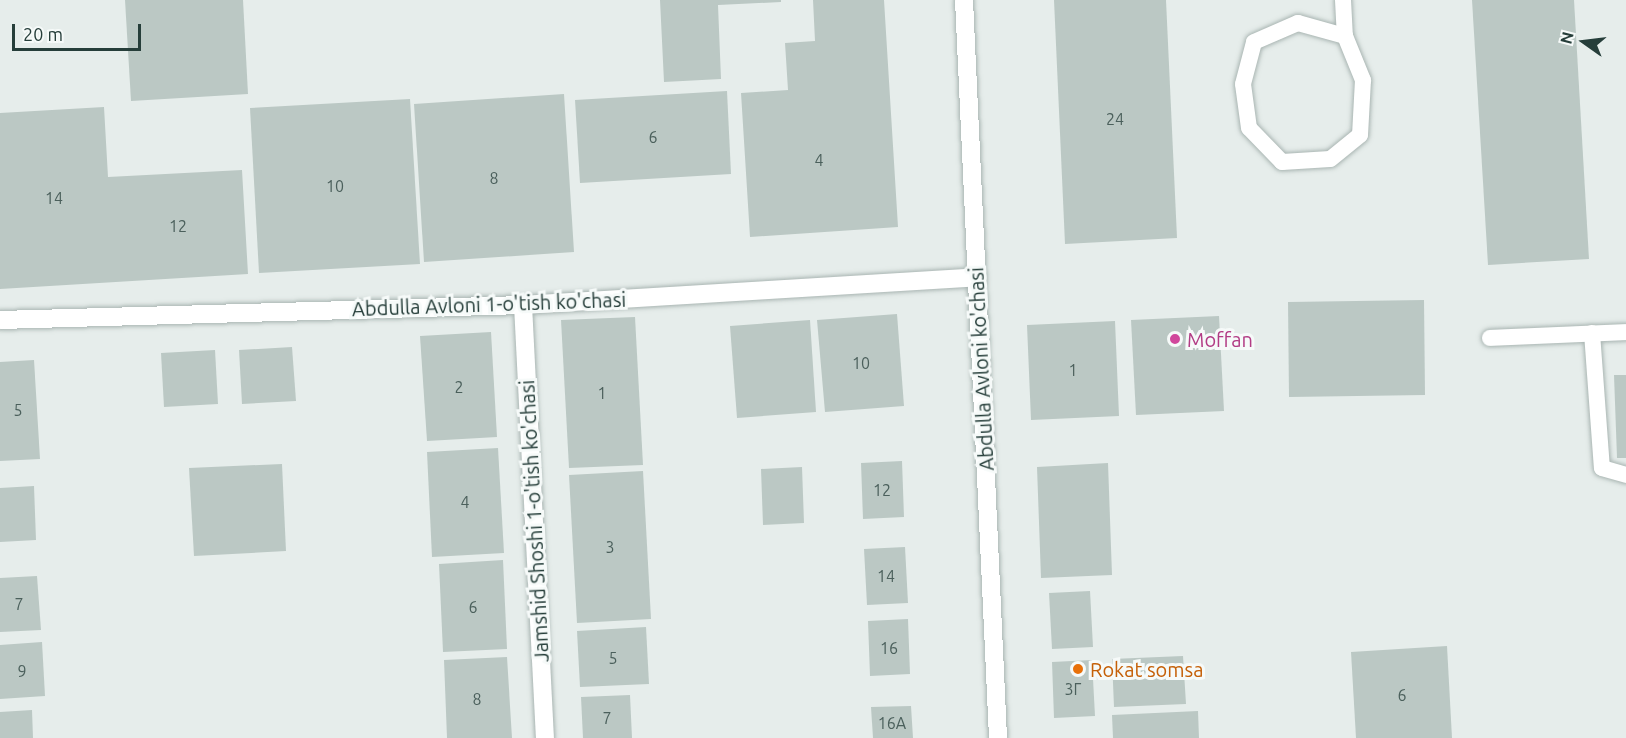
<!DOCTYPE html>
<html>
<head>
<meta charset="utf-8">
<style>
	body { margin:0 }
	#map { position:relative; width:1626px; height:738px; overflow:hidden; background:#e6edeb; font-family:Ubuntu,sans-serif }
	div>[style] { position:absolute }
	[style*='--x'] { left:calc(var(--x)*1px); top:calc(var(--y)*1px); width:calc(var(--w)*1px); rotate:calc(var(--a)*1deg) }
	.building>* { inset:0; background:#bbc8c4 }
	.roads { filter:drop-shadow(0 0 2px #a9b5b2) drop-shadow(0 0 2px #a9b5b2) }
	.service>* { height:16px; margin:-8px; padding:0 8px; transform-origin:8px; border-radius:8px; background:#fff }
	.minor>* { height:18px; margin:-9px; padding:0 9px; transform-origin:9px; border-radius:9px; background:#fff }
	.dots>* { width:16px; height:16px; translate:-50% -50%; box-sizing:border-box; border:3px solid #f6faf9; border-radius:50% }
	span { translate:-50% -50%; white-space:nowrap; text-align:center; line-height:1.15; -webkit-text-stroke:6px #f6faf9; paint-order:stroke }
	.number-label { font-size:16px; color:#4b605c }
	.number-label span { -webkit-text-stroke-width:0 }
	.street-label { font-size:20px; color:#263e3a }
	.hotel-label { font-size:20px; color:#b23c85 }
	.left { translate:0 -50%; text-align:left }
	.food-label { font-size:20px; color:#c56008 }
	.north { position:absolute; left:1554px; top:12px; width:60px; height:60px; -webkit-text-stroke:4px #f6faf9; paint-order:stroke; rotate:284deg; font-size:16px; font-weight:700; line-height:24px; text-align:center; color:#263e3a }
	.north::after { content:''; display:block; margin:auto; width:21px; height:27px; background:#263e3a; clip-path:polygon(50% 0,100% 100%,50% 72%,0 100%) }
	.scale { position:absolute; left:12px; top:24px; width:129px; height:27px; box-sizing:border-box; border:3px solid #263e3a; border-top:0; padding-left:8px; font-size:18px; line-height:21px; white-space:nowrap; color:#263e3a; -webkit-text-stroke:4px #f6faf9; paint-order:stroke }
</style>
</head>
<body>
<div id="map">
	<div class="building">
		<div style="clip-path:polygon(125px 0,243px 0,248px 94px,131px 101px)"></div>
		<div style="clip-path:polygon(660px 0,781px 0,781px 2px,718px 5px,721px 79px,664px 82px)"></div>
		<div style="clip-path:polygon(813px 0,884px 0,898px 227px,750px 237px,741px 93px,788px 90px,785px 43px,815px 41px)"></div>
		<div style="clip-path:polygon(1054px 0,1166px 0,1177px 238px,1065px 244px)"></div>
		<div style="clip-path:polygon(1472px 0,1574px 0,1589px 259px,1488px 265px)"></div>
		<div style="clip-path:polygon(727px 91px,731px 174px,580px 183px,575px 100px)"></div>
		<div style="clip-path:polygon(564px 94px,574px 252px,424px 262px,414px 104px)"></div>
		<div style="clip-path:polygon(410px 99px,420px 264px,259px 273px,250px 108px)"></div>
		<div style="clip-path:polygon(104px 107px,108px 177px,242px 170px,248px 274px,0 289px,0 113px)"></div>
		<div style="clip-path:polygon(1424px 300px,1425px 395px,1289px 397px,1288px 302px)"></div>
		<div style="clip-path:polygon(897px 314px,904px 406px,825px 412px,817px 320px)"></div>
		<div style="clip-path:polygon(1219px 316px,1224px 411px,1136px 415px,1131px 320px)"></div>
		<div style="clip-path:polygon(635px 317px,643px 465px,569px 468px,561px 320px)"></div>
		<div style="clip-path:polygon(810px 320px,816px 412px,737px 418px,730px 326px)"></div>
		<div style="clip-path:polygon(1115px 321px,1119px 416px,1031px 420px,1027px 325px)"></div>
		<div style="clip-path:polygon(491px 332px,497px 437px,427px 441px,420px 336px)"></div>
		<div style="clip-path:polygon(292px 347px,296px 401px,242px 404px,239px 350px)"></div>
		<div style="clip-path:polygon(215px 350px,218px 404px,164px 407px,161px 353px)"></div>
		<div style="clip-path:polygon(34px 360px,40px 459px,0 461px,0 362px)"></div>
		<div style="clip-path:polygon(1614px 375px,1626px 375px,1626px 458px,1617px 458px)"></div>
		<div style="clip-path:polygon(498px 448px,504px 553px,432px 557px,427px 452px)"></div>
		<div style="clip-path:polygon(902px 461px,904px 517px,863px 519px,861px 463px)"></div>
		<div style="clip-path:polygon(1108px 463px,1112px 575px,1041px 578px,1037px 467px)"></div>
		<div style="clip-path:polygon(282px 464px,286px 551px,194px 556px,189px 468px)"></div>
		<div style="clip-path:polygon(802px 467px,804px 523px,763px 525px,761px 469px)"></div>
		<div style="clip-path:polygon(643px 471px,651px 619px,577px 623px,569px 475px)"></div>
		<div style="clip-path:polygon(34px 486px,36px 540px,0 542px,0 488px)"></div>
		<div style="clip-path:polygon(905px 547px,908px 603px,867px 605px,864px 549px)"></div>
		<div style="clip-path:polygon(503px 560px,507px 649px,443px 652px,439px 564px)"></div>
		<div style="clip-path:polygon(37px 576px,41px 630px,0 632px,0 578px)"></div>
		<div style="clip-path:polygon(1090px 591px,1093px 647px,1052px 649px,1049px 593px)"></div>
		<div style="clip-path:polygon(908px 619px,910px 674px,870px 676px,868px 621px)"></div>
		<div style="clip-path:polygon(646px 627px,649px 684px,580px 687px,577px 631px)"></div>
		<div style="clip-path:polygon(42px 642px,45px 696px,0 699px,0 645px)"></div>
		<div style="clip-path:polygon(1447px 646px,1452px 738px,1356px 738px,1351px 652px)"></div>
		<div style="clip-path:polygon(1183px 656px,1186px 704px,1114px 707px,1112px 659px)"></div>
		<div style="clip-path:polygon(507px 657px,512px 738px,447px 738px,444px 660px)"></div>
		<div style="clip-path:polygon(1092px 660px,1095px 716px,1054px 718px,1052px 662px)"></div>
		<div style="clip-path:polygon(630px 695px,632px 738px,583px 738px,581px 697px)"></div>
		<div style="clip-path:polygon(911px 706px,913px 738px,873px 738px,871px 707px)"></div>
		<div style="clip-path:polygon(32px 710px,33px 738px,0 738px,0 712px)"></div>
		<div style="clip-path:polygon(1198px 711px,1199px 738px,1113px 738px,1112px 715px)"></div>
	</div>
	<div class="roads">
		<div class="service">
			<div style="--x:1343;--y:0;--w:36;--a:87"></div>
			<div style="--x:1345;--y:36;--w:48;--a:67.8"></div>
			<div style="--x:1363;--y:80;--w:55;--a:93.1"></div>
			<div style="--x:1360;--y:135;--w:38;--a:141"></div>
			<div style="--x:1330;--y:159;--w:48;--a:176.4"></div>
			<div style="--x:1282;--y:162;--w:47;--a:-134.1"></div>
			<div style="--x:1249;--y:128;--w:44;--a:-97.8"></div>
			<div style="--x:1243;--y:84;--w:43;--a:-75.3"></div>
			<div style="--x:1254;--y:42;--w:48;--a:-23.4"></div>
			<div style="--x:1298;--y:23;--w:49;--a:15.5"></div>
			<div style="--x:1592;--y:333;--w:135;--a:85.8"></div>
			<div style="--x:1602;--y:468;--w:25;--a:16"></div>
			<div style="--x:1490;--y:338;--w:136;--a:-2.5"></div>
		</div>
		<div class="minor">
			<div style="--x:964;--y:0;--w:739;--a:87.36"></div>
			<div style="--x:523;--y:305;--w:434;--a:87.1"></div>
			<div style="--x:0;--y:320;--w:523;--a:-1.64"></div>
			<div style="--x:523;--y:305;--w:455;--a:-3.5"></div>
		</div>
	</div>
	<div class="dots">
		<div style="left:1175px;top:339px;background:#d1479c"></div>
		<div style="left:1078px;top:669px;background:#e8710a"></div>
	</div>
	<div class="number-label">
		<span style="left:1115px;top:119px">24</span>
		<span style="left:653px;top:137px">6</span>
		<span style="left:819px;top:160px">4</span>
		<span style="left:494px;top:178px">8</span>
		<span style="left:335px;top:186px">10</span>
		<span style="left:54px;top:198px">14</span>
		<span style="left:178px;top:226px">12</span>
		<span style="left:861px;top:363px">10</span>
		<span style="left:1073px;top:370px">1</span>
		<span style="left:459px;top:387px">2</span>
		<span style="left:602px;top:393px">1</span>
		<span style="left:18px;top:410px">5</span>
		<span style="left:882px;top:490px">12</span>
		<span style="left:465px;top:502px">4</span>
		<span style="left:610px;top:547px">3</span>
		<span style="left:886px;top:576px">14</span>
		<span style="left:19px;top:604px">7</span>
		<span style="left:473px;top:607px">6</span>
		<span style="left:889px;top:648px">16</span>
		<span style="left:613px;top:658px">5</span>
		<span style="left:22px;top:671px">9</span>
		<span style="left:1073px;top:689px">3Г</span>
		<span style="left:1402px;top:695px">6</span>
		<span style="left:477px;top:699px">8</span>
		<span style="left:607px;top:718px">7</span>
		<span style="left:892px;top:723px">16A</span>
	</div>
	<div class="street-label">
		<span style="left:489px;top:304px;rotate:-2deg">Abdulla Avloni 1-o'tish ko'chasi</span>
		<span style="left:981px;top:369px;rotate:-93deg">Abdulla Avloni ko'chasi</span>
		<span style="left:534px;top:521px;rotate:-93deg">Jamshid Shoshi 1-o'tish ko'chasi</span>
	</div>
	<div class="hotel-label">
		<span class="left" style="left:1187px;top:339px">Moffan</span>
	</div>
	<div class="food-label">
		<span class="left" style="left:1090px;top:669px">Rokat somsa</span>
	</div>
	<div class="north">N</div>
	<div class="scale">20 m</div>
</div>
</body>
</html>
